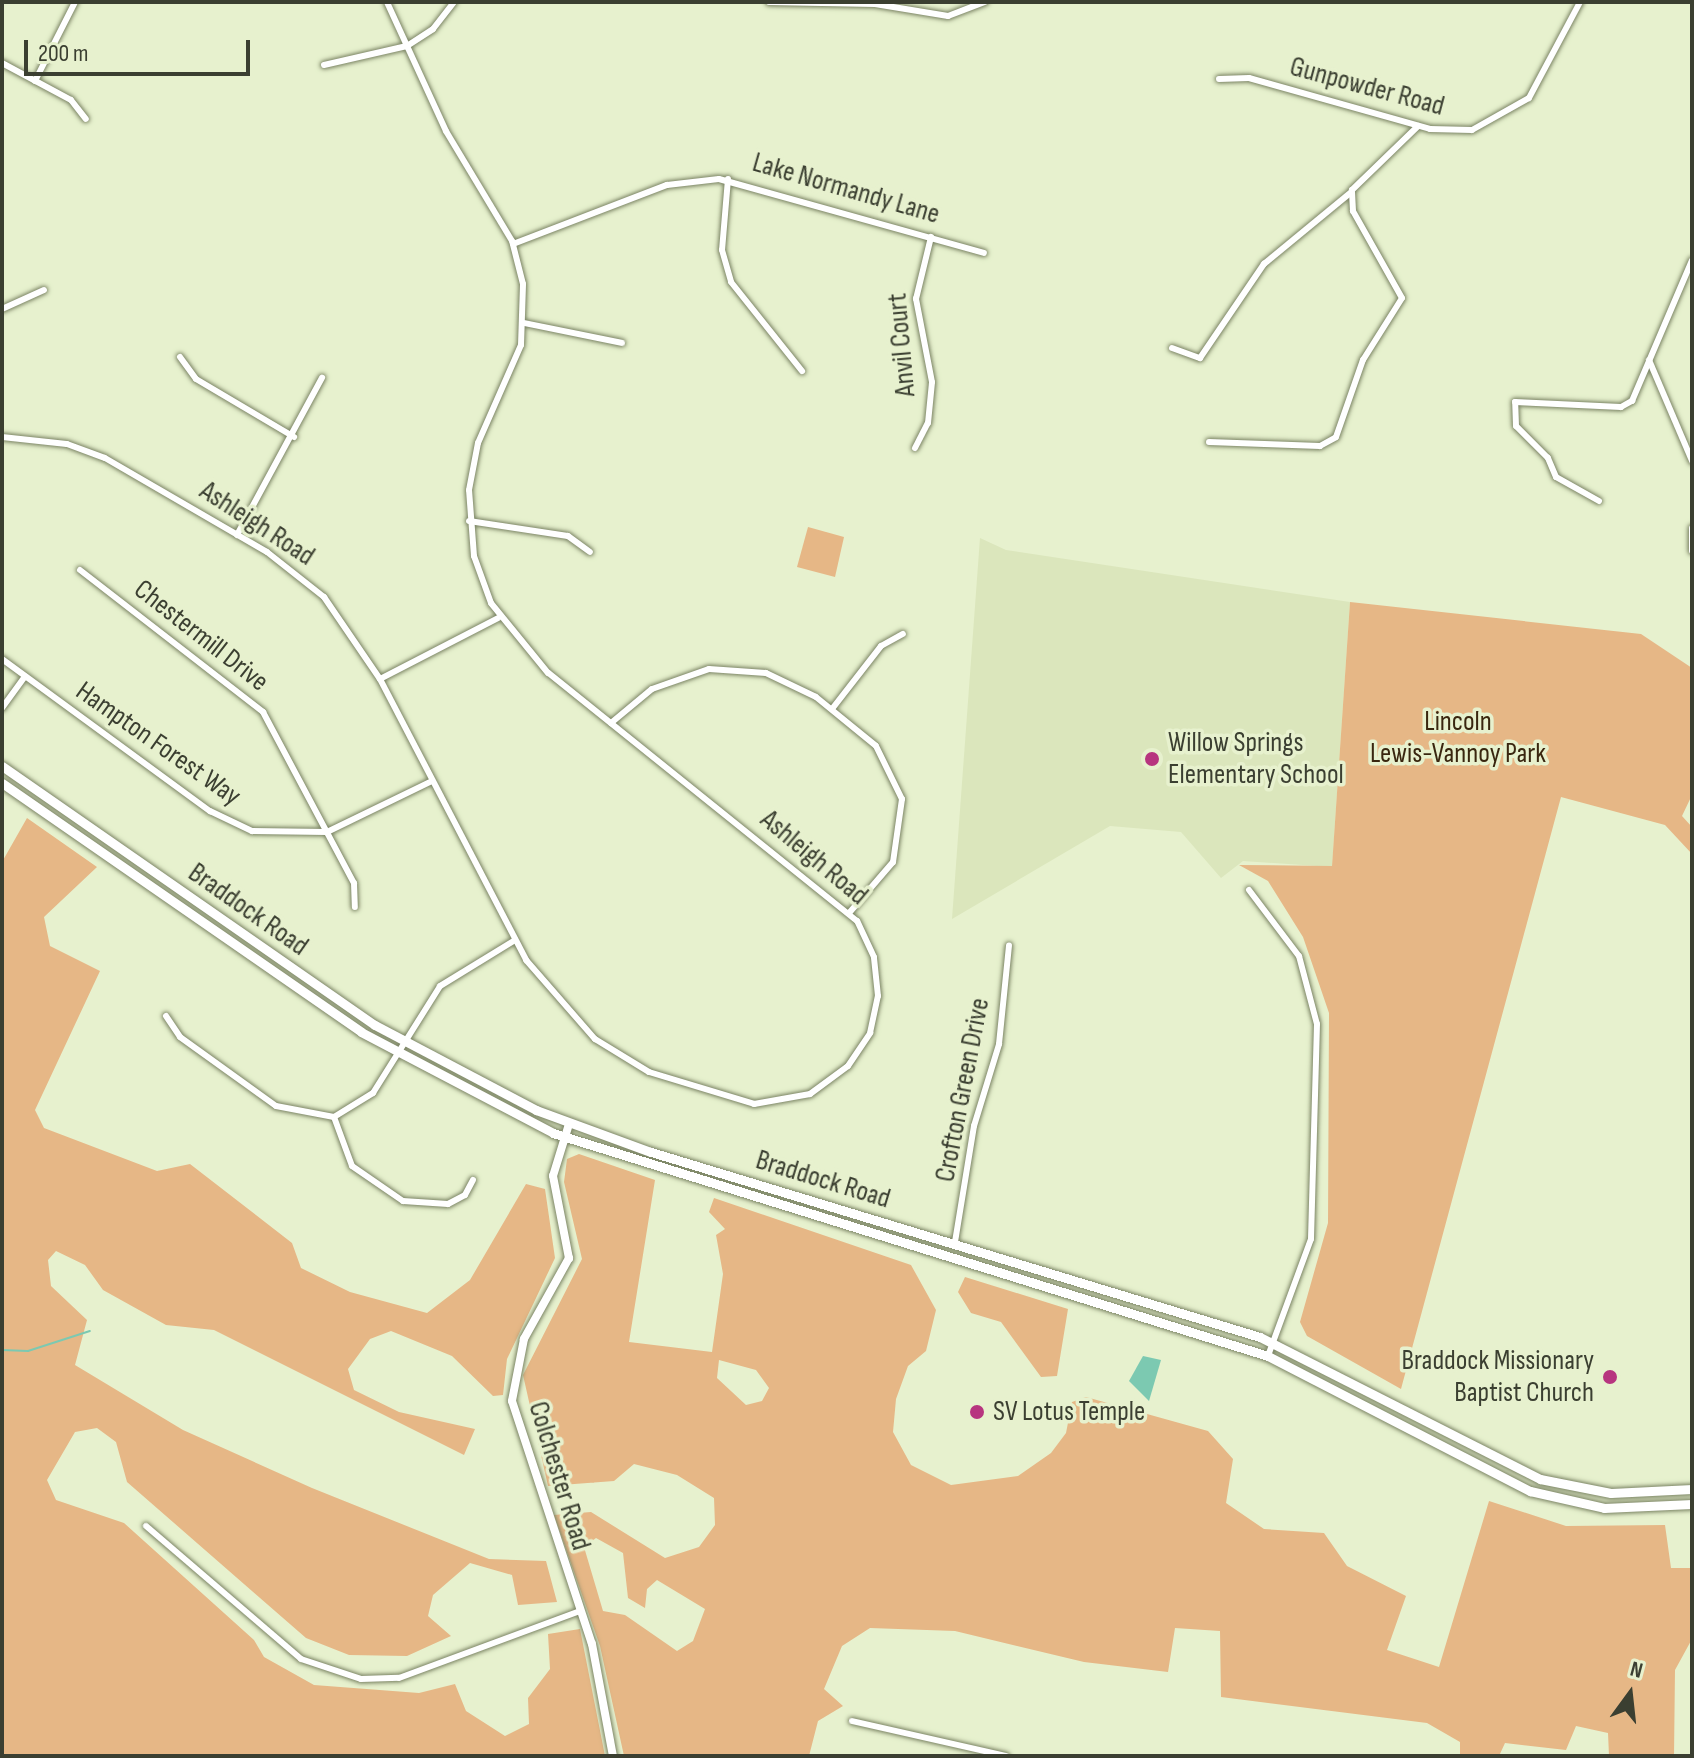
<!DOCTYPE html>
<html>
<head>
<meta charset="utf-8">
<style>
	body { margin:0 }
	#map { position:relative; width:1694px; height:1758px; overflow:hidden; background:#e7f1ce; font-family:"Sofia Sans Condensed",sans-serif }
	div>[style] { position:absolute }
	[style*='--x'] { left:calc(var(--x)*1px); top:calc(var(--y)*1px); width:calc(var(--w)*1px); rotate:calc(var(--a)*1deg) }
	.built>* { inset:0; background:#dbe6bc }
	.green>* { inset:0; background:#e6b786 }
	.water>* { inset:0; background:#7cc9b1 }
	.stream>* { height:2px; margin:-1px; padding:0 1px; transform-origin:1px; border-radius:1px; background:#7cc9b1 }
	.roads { filter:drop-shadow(0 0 2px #7b8464) drop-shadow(0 0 2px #7b8464) }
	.minor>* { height:6px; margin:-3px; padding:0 3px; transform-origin:3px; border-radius:3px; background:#fff }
	.tertiary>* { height:8px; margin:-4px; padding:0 4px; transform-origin:4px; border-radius:4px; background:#fff }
	.secondary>* { height:9px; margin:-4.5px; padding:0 4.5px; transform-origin:4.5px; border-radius:4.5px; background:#fff }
	.dots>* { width:22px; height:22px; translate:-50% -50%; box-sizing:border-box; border:4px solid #e7f1ce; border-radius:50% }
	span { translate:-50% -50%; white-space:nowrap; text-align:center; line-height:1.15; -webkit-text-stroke:7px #e7f1ce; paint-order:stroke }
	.street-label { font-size:28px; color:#3b3f31 }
	.park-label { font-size:28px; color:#39260f }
	.poi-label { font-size:28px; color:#3b3f31 }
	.left { translate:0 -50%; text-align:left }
	.right { translate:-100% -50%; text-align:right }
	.frame { position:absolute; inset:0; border:4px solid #3b3f31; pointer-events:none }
	.north { position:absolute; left:1590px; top:1654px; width:80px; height:80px; -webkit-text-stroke:6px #e7f1ce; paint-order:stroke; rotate:15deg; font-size:22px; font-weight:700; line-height:32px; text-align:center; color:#3b3f31 }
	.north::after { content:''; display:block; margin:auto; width:28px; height:36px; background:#3b3f31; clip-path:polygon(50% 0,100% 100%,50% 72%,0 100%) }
	.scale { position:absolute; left:24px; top:40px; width:226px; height:36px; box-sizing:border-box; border:4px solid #3b3f31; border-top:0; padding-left:10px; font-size:24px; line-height:28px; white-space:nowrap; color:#3b3f31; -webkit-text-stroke:6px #e7f1ce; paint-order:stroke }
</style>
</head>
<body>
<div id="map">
	<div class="built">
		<div style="clip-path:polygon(980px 538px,1006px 550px,1350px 602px,1332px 867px,1243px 861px,1221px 878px,1181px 832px,1110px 826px,952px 919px)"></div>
	</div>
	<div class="green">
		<div style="clip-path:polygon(808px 527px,844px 537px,835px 577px,797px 567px)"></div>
		<div style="clip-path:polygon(1350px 602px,1641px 634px,1692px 668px,1692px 795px,1682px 816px,1692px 827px,1692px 854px,1665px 825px,1561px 797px,1401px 1389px,1307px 1336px,1300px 1322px,1328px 1223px,1329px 1013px,1303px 937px,1268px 881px,1239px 865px,1332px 866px)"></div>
		<div style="clip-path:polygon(27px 818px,97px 867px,44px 917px,50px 946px,100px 971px,35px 1110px,44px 1128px,157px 1171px,190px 1164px,292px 1243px,301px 1268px,350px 1292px,427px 1313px,470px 1280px,526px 1184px,545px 1189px,555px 1258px,507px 1359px,503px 1395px,493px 1396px,452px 1356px,391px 1331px,370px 1339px,348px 1369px,354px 1390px,399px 1412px,475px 1429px,464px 1455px,214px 1330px,166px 1325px,103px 1290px,85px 1265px,56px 1251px,48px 1260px,51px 1286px,87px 1320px,75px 1365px,183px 1430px,312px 1488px,489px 1559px,546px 1561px,557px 1602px,518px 1605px,512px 1575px,470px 1563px,433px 1595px,428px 1616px,451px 1636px,407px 1656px,349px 1655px,306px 1638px,127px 1482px,116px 1442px,97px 1428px,75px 1432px,47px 1480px,56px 1500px,124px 1523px,254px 1640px,264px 1657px,314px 1685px,419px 1693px,455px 1684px,466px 1711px,505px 1736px,529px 1724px,528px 1698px,550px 1669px,548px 1634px,580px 1629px,605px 1756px,2px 1756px,2px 862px)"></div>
		<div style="clip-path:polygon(evenodd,579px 1154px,655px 1180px,629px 1342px,712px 1352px,723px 1274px,716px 1235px,725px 1229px,709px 1212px,714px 1198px,911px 1265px,936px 1310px,926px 1351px,908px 1366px,896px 1399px,893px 1432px,911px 1465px,951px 1485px,1018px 1476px,1051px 1453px,1066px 1433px,1072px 1402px,1086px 1397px,1208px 1431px,1233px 1459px,1226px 1503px,1264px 1529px,1324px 1533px,1347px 1566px,1406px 1596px,1387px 1650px,1439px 1667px,1489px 1501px,1566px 1526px,1665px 1525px,1671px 1568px,1692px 1568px,1692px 1639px,1675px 1670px,1674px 1756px,1609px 1756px,1608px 1733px,1576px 1726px,1566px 1750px,1505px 1743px,1499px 1756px,1460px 1756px,1460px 1742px,1427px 1723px,1221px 1697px,1220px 1631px,1175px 1628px,1168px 1672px,1084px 1662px,955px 1631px,870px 1628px,842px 1646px,824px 1689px,843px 1706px,818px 1721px,809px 1756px,624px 1756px,600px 1646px,554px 1515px,591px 1512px,665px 1558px,699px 1547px,715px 1525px,714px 1498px,677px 1475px,634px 1464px,614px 1481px,548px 1486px,523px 1375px,582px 1259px,564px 1182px,567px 1159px,579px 1154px,719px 1360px,756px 1370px,769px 1388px,762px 1401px,746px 1405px,717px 1378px,719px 1360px,579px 1154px,596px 1538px,623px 1553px,628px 1598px,645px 1608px,647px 1589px,657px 1580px,705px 1609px,693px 1641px,677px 1651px,625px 1615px,603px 1611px,584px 1547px,596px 1538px)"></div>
		<div style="clip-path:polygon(965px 1277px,1068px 1309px,1057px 1376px,1041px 1377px,1001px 1322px,971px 1313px,958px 1292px)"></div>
	</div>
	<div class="water">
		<div style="clip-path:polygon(1143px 1356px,1161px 1360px,1149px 1401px,1129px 1381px)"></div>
	</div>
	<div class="stream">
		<div style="--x:2;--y:1350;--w:26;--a:2"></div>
		<div style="--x:28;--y:1351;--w:65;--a:-17.9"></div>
	</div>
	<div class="roads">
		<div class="minor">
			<div style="--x:769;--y:2;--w:106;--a:1.1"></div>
			<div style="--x:875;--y:4;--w:74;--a:9.3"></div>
			<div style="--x:948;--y:16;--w:40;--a:-21"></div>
			<div style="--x:2;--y:63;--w:78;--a:28.2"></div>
			<div style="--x:71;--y:100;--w:24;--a:52"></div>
			<div style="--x:324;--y:65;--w:85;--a:-12.9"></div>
			<div style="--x:407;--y:46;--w:31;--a:-33"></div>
			<div style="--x:433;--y:29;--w:34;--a:-52"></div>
			<div style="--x:1219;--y:79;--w:30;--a:-2"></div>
			<div style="--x:1249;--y:78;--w:188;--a:15.7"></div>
			<div style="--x:1430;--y:129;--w:42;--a:1.4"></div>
			<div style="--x:1472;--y:130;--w:65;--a:-29.3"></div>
			<div style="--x:1529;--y:98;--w:109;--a:-62"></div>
			<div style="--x:35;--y:81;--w:89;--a:-63.1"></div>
			<div style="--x:728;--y:179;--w:71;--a:94.8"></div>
			<div style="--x:722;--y:250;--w:33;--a:74"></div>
			<div style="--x:731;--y:282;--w:114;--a:51.4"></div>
			<div style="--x:513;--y:244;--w:165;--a:-21"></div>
			<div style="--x:667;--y:185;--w:52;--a:-6.6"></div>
			<div style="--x:719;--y:179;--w:275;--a:15.6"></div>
			<div style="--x:2;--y:309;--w:46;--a:-24.3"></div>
			<div style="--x:524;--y:323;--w:100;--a:11.5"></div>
			<div style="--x:1172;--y:348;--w:30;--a:20"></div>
			<div style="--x:1200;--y:358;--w:114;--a:-55.8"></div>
			<div style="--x:1264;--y:264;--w:112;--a:-39.5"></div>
			<div style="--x:180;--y:357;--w:27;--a:54"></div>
			<div style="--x:196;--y:379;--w:114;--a:30.6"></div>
			<div style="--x:1649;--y:360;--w:110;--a:66.9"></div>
			<div style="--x:2;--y:437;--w:65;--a:6.1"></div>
			<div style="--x:67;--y:444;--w:40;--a:20.2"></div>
			<div style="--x:105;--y:458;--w:187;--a:30.1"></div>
			<div style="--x:267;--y:552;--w:73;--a:38.3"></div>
			<div style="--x:324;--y:597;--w:99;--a:55.7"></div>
			<div style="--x:380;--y:679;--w:317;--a:62.5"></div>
			<div style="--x:526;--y:960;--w:105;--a:48.9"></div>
			<div style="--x:595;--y:1039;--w:63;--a:31.4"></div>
			<div style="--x:649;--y:1072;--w:110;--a:16.9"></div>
			<div style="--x:754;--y:1104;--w:57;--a:-10.1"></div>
			<div style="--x:810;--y:1094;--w:47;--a:-36.4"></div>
			<div style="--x:848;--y:1066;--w:40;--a:-56"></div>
			<div style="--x:870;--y:1033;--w:38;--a:-78"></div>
			<div style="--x:878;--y:996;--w:39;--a:-96"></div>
			<div style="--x:874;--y:957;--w:40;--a:-115"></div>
			<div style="--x:857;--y:921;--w:396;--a:-141.2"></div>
			<div style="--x:548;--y:673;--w:90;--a:-129.2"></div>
			<div style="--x:491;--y:603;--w:50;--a:-109.9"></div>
			<div style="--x:474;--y:556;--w:66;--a:-94.3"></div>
			<div style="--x:469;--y:490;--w:48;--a:-79.2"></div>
			<div style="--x:478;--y:443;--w:107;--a:-66.3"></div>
			<div style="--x:521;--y:345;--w:61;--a:-88.1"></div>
			<div style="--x:523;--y:284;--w:44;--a:-104.3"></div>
			<div style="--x:512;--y:241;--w:128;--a:-121"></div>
			<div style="--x:446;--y:131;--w:142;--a:-114.6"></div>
			<div style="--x:1209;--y:442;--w:111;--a:2.1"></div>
			<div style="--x:1320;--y:446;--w:18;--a:-29"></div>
			<div style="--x:1336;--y:437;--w:82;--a:-70.7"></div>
			<div style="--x:1363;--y:360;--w:73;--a:-57.8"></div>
			<div style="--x:1402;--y:298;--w:100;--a:-119.4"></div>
			<div style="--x:1353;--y:211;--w:21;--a:-93"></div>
			<div style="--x:1352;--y:190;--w:92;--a:-44.1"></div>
			<div style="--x:915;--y:448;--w:28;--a:-63"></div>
			<div style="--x:928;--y:423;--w:41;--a:-84.4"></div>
			<div style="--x:932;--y:382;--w:85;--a:-100.9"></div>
			<div style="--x:916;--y:299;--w:64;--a:-76.4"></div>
			<div style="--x:1599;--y:501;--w:49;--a:-150.8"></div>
			<div style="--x:1556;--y:477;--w:21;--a:-113"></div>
			<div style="--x:1548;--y:458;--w:45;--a:-135"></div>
			<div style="--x:1516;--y:426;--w:24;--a:-92"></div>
			<div style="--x:1515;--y:402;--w:106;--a:2.7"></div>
			<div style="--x:1621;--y:407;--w:13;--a:-29"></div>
			<div style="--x:1632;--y:401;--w:153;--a:-66.9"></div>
			<div style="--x:469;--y:521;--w:100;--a:8.6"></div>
			<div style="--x:568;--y:536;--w:27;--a:36"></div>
			<div style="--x:1692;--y:528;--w:23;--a:90"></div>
			<div style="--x:237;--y:535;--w:179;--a:-61.6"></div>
			<div style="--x:80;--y:570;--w:232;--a:37.8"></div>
			<div style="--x:263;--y:712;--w:194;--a:62"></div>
			<div style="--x:354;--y:883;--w:24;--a:88"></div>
			<div style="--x:2;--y:659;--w:258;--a:36.2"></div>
			<div style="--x:210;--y:811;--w:47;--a:25.5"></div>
			<div style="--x:252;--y:831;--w:75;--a:0.8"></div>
			<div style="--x:327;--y:832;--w:117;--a:-25.9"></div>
			<div style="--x:380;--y:679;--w:133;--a:-27.3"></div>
			<div style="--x:2;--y:708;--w:39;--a:-54"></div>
			<div style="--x:832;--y:709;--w:80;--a:-52.1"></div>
			<div style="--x:881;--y:646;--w:25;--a:-29"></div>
			<div style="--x:611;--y:723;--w:53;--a:-39.7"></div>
			<div style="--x:652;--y:689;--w:60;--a:-19.3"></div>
			<div style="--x:709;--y:669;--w:57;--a:4"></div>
			<div style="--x:766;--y:673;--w:55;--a:25.6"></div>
			<div style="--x:816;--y:697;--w:77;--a:39.2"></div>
			<div style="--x:876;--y:746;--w:59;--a:63.9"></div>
			<div style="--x:902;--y:799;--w:64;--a:98.1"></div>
			<div style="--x:893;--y:862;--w:66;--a:130.7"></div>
			<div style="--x:1249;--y:890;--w:83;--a:52.9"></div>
			<div style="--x:1299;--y:956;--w:70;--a:75.2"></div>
			<div style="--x:1317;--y:1024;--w:215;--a:91.6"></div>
			<div style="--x:1311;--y:1239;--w:125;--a:110.2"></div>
			<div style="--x:166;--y:1016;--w:25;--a:56"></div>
			<div style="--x:180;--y:1037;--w:118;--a:35.7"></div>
			<div style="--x:276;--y:1106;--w:59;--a:10.7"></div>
			<div style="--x:334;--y:1117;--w:46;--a:-31.6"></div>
			<div style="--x:373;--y:1093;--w:126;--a:-57.9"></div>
			<div style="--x:440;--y:986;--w:88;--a:-31.5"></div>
			<div style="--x:334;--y:1117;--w:52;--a:69.8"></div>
			<div style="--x:352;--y:1166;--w:62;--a:34.5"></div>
			<div style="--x:403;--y:1201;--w:45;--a:3.8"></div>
			<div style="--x:448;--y:1204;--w:19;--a:-28"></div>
			<div style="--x:465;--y:1195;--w:17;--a:-62"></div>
			<div style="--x:955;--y:1242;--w:118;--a:-80.7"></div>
			<div style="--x:974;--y:1126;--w:86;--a:-73"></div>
			<div style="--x:999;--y:1044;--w:99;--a:-84.2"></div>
			<div style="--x:146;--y:1526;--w:204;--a:40.6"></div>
			<div style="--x:301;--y:1659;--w:63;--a:18.4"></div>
			<div style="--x:361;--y:1679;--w:38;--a:-2"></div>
			<div style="--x:399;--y:1678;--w:193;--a:-20.3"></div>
			<div style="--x:852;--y:1721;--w:158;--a:12.8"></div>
		</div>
		<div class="tertiary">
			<div style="--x:569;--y:1124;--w:54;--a:107.1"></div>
			<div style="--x:553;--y:1176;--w:84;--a:79"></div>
			<div style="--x:569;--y:1258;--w:93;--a:119.1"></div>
			<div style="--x:524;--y:1339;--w:63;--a:101"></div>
			<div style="--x:512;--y:1401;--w:256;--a:71.8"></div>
			<div style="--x:592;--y:1644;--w:114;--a:79.4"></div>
		</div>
		<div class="secondary">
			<div style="--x:2;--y:766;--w:454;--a:34.8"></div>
			<div style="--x:375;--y:1025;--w:182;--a:27.8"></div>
			<div style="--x:536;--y:1110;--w:122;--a:20.1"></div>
			<div style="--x:651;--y:1152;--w:636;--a:16.9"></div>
			<div style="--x:1260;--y:1337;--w:314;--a:26.9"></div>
			<div style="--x:1540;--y:1479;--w:72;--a:11.2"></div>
			<div style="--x:1611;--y:1493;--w:81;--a:-2.8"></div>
			<div style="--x:2;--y:783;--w:437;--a:34.7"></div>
			<div style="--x:361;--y:1032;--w:217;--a:27.7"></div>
			<div style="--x:553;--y:1133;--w:749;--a:17.32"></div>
			<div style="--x:1268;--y:1356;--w:295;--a:27.3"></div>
			<div style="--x:1530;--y:1491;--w:76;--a:12.9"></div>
			<div style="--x:1604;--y:1508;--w:88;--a:-2.6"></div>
		</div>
	</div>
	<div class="dots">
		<div style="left:1152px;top:759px;background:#b7357f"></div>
		<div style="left:1610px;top:1377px;background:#b7357f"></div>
		<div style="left:977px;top:1412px;background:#b7357f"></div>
	</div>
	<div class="street-label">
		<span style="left:1367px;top:87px;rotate:15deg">Gunpowder Road</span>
		<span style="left:846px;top:189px;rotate:16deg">Lake Normandy Lane</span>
		<span style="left:902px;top:345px;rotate:-95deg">Anvil Court</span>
		<span style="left:257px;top:524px;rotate:33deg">Ashleigh Road</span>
		<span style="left:201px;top:636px;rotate:38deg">Chestermill Drive</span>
		<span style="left:158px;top:744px;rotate:35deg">Hampton Forest Way</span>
		<span style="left:814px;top:858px;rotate:40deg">Ashleigh Road</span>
		<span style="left:248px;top:910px;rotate:35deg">Braddock Road</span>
		<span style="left:963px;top:1090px;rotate:-79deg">Crofton Green Drive</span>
		<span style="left:823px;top:1180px;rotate:17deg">Braddock Road</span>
		<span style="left:559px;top:1476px;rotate:73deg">Colchester Road</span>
	</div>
	<div class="park-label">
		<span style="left:1458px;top:738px">Lincoln<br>Lewis-Vannoy Park</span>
	</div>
	<div class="poi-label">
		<span class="left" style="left:1168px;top:759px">Willow Springs<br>Elementary School</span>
		<span class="right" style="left:1594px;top:1377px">Braddock Missionary<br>Baptist Church</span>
		<span class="left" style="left:993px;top:1412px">SV Lotus Temple</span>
	</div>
	<div class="frame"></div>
	<div class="north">N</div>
	<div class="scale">200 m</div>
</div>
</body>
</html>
